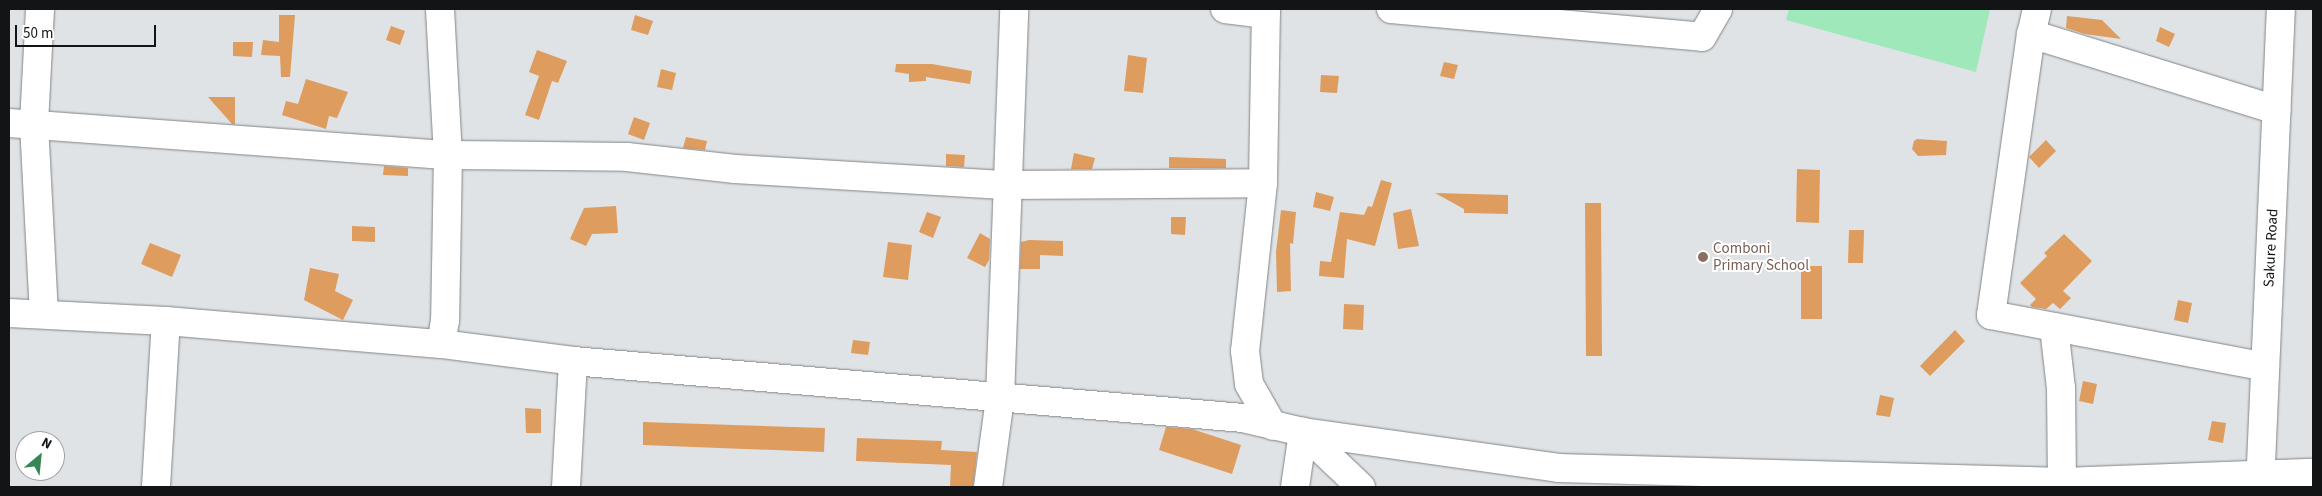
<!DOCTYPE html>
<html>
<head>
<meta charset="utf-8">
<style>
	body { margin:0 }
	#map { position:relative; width:2322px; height:496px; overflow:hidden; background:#dfe3e6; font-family:"Source Sans 3",sans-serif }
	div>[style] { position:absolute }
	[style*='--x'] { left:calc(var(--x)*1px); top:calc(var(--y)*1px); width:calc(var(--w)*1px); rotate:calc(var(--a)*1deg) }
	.green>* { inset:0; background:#9ee8ba }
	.building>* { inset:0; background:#de9c5f }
	.roads { filter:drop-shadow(0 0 1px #818588) drop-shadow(0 0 1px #818588) }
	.minor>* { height:28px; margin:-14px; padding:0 14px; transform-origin:14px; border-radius:14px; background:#fff }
	.dots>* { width:14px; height:14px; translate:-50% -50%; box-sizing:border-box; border:2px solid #fff; border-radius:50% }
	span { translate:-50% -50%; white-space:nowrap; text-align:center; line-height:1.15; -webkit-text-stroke:4px #fff; paint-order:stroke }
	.education-label { font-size:15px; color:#785e54 }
	.left { translate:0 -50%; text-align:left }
	.street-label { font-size:15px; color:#121415 }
	.frame { position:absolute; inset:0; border:10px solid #121415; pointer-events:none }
	.north { position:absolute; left:15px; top:431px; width:50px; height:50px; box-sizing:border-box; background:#fff; border:1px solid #a0a1a1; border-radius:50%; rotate:28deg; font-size:14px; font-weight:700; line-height:20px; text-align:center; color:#121415 }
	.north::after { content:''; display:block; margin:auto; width:18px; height:22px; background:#388554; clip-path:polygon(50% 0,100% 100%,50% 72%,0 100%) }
	.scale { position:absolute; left:15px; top:25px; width:141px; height:22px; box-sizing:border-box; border:2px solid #121415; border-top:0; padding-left:6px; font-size:15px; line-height:18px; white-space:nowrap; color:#121415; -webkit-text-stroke:4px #fff; paint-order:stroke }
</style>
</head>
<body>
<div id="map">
	<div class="green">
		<div style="clip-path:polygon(1789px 9px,1990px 9px,1976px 72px,1786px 20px)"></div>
	</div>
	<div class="building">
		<div style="clip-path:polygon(279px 15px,295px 15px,290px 77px,281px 77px,280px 56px,261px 55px,263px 40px,279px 42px)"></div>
		<div style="clip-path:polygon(635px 15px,653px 21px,648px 35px,631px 30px)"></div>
		<div style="clip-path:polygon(2067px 16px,2102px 20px,2121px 39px,2085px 34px,2066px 28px)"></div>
		<div style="clip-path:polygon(391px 26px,405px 31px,400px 45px,386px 40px)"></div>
		<div style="clip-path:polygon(2160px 27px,2175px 34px,2169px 47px,2156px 41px)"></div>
		<div style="clip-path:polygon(233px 42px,253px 42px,252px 57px,233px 56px)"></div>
		<div style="clip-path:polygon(537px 50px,567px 61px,558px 83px,552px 81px,539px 120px,525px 115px,539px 76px,529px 72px)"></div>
		<div style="clip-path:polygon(1128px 55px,1147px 58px,1143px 93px,1124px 91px)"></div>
		<div style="clip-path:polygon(1444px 62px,1458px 65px,1454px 79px,1440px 76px)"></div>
		<div style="clip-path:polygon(896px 64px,932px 64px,972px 71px,970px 84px,926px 77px,926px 81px,909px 82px,909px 74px,895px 72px)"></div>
		<div style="clip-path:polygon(661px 69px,676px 73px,672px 90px,657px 87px)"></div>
		<div style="clip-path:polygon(1321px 75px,1339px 76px,1337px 93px,1320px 92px)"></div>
		<div style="clip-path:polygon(306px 79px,348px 92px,337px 118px,329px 116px,326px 129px,282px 115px,286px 101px,298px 104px)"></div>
		<div style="clip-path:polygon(208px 97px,235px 97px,235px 124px,232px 124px)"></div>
		<div style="clip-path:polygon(634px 117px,650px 123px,644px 140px,628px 134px)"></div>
		<div style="clip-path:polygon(686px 137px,707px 141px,705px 150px,683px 148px)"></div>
		<div style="clip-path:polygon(1917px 139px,1947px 141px,1946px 155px,1918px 156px,1912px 149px,1914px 141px)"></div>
		<div style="clip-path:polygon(2046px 140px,2056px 151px,2039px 168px,2029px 157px)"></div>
		<div style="clip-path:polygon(1074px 153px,1095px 158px,1092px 169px,1071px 169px)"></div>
		<div style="clip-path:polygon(946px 154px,965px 155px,964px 167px,946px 166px)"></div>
		<div style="clip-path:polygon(1169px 157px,1226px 159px,1226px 168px,1169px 168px)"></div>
		<div style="clip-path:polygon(384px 166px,408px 168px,408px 176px,383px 175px)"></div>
		<div style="clip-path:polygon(1797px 169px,1820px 170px,1819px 223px,1796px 222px)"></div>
		<div style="clip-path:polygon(1381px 180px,1392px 183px,1375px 246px,1347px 239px,1344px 278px,1319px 276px,1320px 261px,1331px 262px,1340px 212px,1364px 215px,1368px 206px,1372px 207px)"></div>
		<div style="clip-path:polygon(1316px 192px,1334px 197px,1330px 211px,1313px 207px)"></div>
		<div style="clip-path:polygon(1435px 193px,1508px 195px,1508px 214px,1464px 213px,1464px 209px)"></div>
		<div style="clip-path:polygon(1585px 203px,1601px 203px,1602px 356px,1586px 356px)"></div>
		<div style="clip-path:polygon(616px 206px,618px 233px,592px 234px,586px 246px,570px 239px,584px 208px)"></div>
		<div style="clip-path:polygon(1411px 209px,1419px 246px,1398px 249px,1393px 213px)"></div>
		<div style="clip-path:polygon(1281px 210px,1296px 212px,1293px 244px,1290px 243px,1291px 291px,1277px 292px,1276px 252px)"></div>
		<div style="clip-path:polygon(927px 212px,941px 217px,933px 238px,919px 232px)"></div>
		<div style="clip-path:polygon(1171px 217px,1186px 217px,1185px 235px,1171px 234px)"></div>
		<div style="clip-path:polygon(352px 226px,375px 227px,375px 242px,352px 241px)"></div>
		<div style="clip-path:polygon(1849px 230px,1864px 230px,1863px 263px,1848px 263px)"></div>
		<div style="clip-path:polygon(980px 233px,990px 239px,989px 260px,985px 267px,967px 258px)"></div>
		<div style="clip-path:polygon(2064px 234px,2092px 261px,2063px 291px,2071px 298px,2060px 309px,2053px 303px,2046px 309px,2032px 307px,2030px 305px,2036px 299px,2020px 283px,2047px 256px,2044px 253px)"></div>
		<div style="clip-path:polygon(1029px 240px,1063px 241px,1063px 256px,1040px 255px,1040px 269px,1020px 269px,1021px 242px)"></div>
		<div style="clip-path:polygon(888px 242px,912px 245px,908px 280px,883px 277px)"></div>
		<div style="clip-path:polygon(150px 243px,181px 255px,172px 277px,141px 264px)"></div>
		<div style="clip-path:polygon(1801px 266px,1822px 266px,1822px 319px,1801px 319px)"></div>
		<div style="clip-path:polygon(310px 268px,339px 274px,335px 291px,353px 300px,343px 320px,304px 300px)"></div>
		<div style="clip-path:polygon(2178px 300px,2192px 303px,2188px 323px,2174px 320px)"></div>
		<div style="clip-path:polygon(1344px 304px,1364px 305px,1363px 330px,1343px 329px)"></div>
		<div style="clip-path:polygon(1955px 330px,1965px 341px,1930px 376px,1920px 366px)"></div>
		<div style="clip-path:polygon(853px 340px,870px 342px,868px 355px,851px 353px)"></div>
		<div style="clip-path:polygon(2083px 381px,2097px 384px,2093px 404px,2079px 401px)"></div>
		<div style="clip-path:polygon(1880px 395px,1894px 398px,1890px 417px,1876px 415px)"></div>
		<div style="clip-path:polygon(525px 408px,541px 409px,541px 433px,526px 433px)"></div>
		<div style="clip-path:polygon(2212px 421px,2226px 423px,2223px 443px,2208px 440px)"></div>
		<div style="clip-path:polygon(643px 422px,825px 428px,824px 452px,643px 445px)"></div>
		<div style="clip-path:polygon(1166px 427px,1192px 429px,1241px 445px,1232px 474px,1159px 450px)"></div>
		<div style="clip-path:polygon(857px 438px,942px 441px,941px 450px,977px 452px,973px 487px,950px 487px,951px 465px,856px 461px)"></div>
	</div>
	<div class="roads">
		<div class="minor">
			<div style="--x:40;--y:9;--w:115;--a:93"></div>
			<div style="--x:34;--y:124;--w:190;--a:87"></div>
			<div style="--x:440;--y:9;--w:146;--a:86.9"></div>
			<div style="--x:448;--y:155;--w:165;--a:91"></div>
			<div style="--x:445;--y:320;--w:24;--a:99"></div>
			<div style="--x:1225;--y:9;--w:41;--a:7"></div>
			<div style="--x:1266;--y:9;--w:174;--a:91"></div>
			<div style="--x:1263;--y:183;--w:169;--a:96.1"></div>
			<div style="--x:1245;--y:351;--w:33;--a:83"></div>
			<div style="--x:1249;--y:384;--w:48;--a:60.3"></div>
			<div style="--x:1391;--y:9;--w:312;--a:5.1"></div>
			<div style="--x:1702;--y:37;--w:32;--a:-60"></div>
			<div style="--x:2037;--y:9;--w:26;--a:103"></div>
			<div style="--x:2031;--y:34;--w:284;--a:98.1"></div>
			<div style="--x:1991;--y:315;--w:279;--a:10.7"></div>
			<div style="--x:2031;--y:34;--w:257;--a:17.2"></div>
			<div style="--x:9;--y:123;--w:440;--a:4.2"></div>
			<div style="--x:448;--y:155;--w:179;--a:0.6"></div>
			<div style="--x:627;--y:157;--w:109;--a:6.3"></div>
			<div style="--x:735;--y:169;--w:273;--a:3.4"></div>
			<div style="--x:1008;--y:185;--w:255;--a:-0.4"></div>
			<div style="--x:9;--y:313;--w:157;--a:2.9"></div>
			<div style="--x:166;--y:321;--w:276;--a:4.8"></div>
			<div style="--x:441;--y:344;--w:133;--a:7.3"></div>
			<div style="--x:573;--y:361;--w:672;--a:4.86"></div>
			<div style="--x:1243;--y:418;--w:62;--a:13.1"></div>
			<div style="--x:1303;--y:432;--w:258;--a:8"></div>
			<div style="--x:1558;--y:468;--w:504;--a:1.59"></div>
			<div style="--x:2062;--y:482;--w:251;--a:-2.1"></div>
			<div style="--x:2054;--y:327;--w:61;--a:83.5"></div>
			<div style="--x:2061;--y:388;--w:99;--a:89.4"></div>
			<div style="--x:1303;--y:432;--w:80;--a:43.5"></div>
			<div style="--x:156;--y:487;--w:166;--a:-86.6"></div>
			<div style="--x:566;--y:487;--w:126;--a:-86.8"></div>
			<div style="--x:988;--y:487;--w:90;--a:-82.3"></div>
			<div style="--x:1000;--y:398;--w:389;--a:-87.9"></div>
			<div style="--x:1295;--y:487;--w:56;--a:-81.7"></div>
			<div style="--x:2260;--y:487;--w:478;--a:-87.5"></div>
		</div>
	</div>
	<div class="dots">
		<div style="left:1703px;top:257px;background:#8d6e63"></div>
	</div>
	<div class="education-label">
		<span class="left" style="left:1713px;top:257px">Comboni<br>Primary School</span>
	</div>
	<div class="street-label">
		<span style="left:2271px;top:248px;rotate:-87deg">Sakure Road</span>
	</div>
	<div class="frame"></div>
	<div class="north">N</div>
	<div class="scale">50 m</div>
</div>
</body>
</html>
